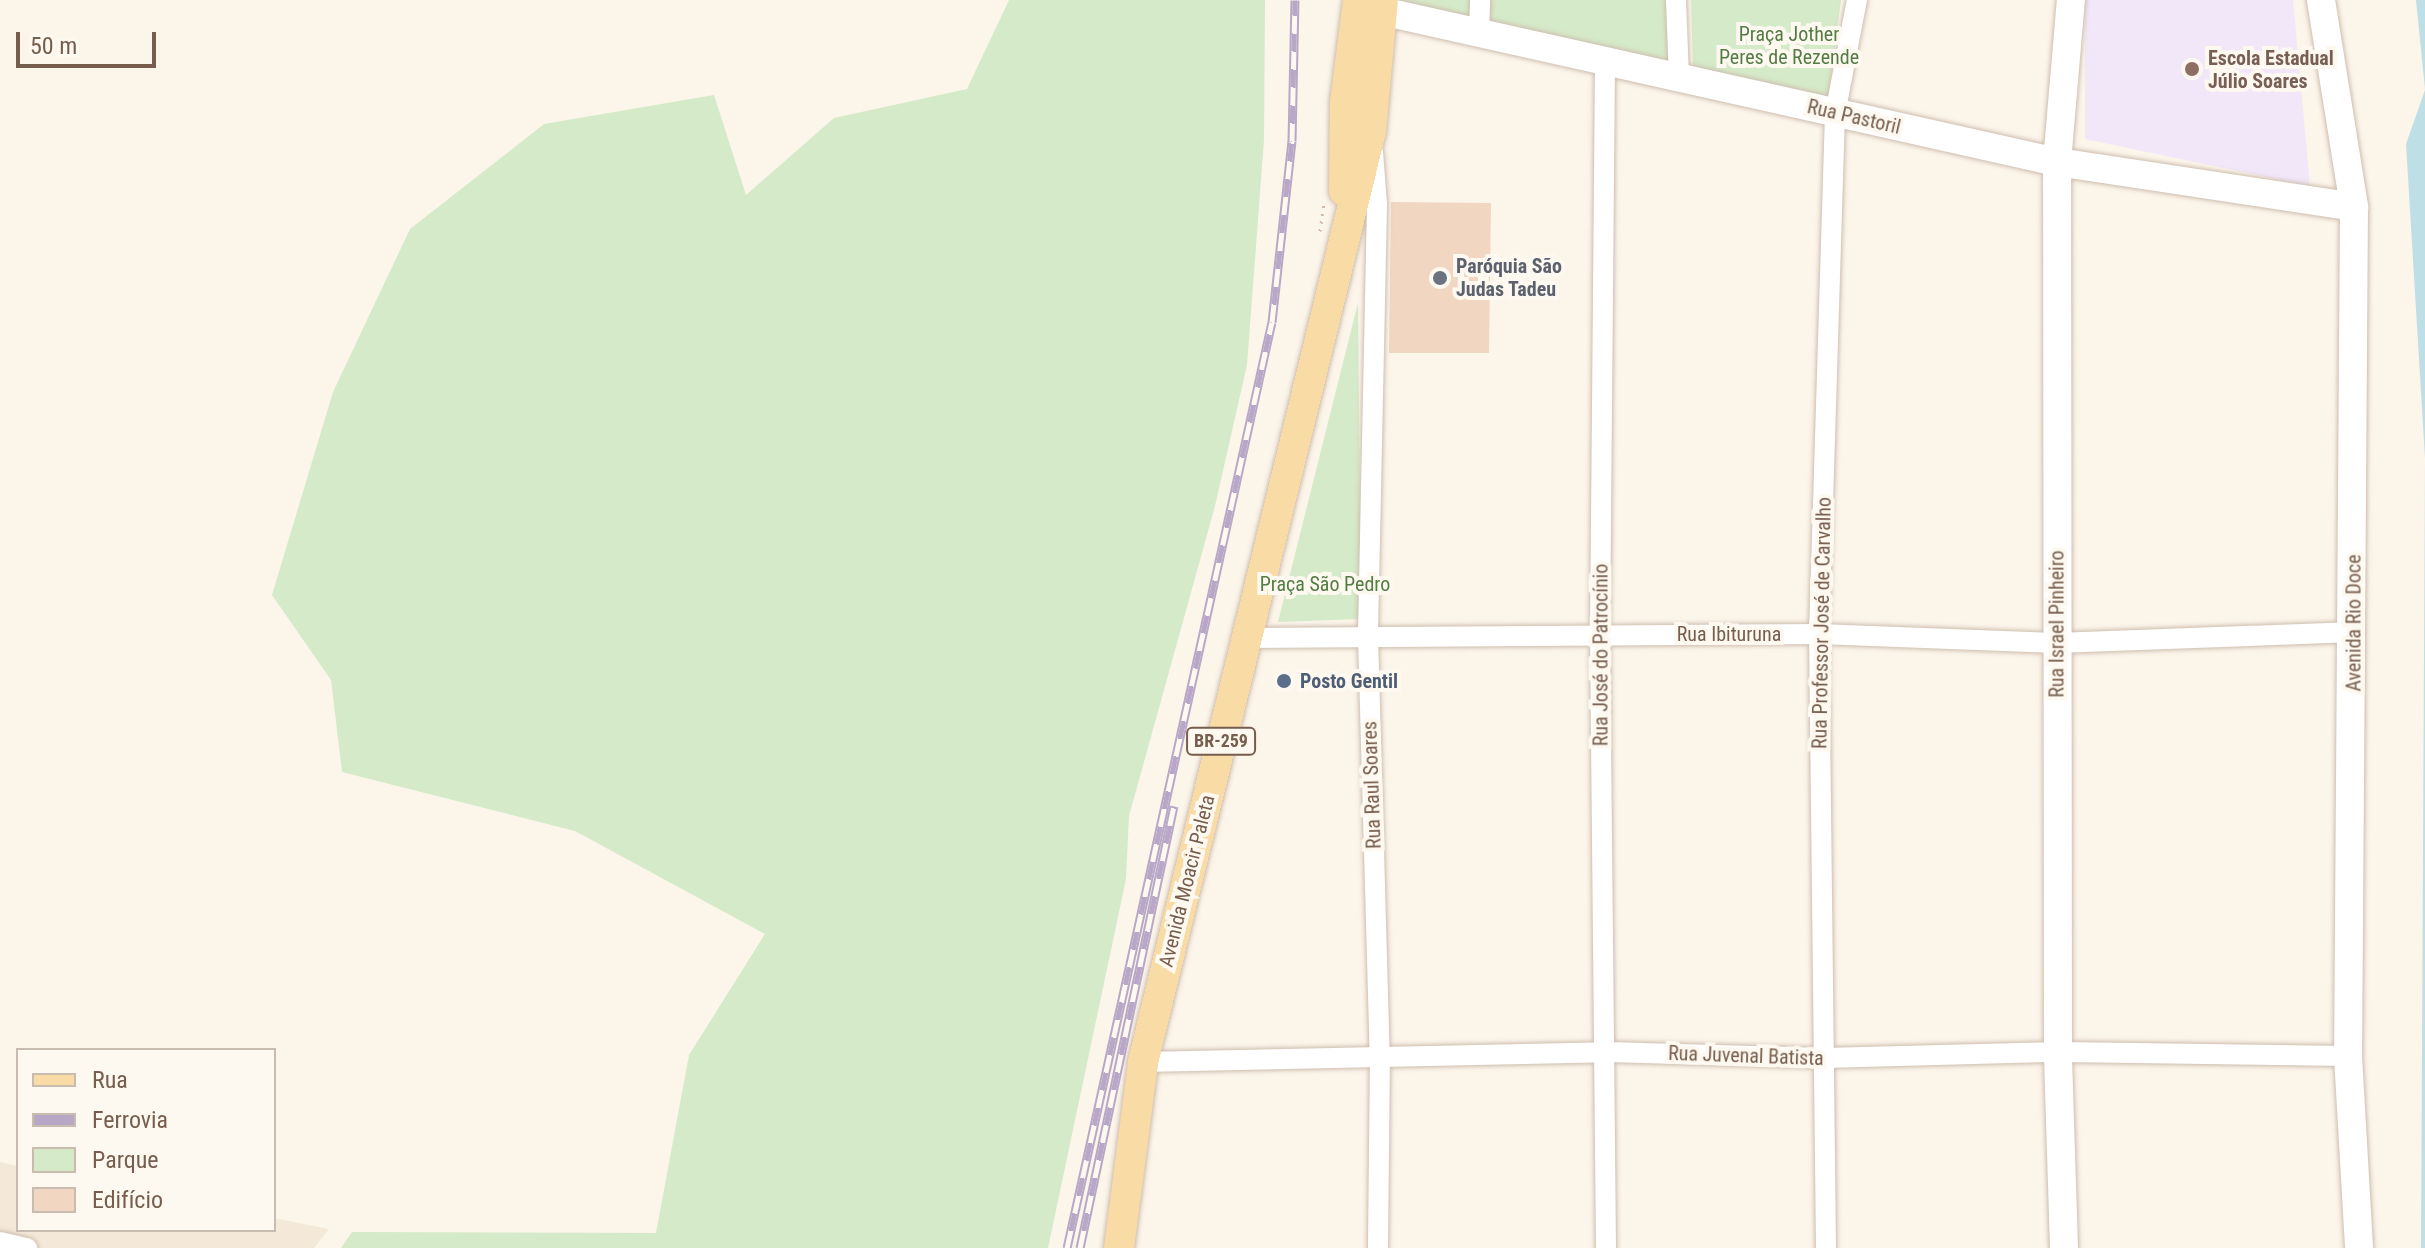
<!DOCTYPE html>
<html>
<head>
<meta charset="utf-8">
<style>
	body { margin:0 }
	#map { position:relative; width:2425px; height:1248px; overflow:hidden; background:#fcf5ea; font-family:"Roboto Condensed",sans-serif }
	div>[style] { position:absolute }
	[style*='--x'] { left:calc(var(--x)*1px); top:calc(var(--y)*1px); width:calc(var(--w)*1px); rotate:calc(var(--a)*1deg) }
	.residential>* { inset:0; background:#f4e8d8 }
	.education>* { inset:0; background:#f2e6f9 }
	.green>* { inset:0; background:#d5eac8 }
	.water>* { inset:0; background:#bedfe6 }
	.building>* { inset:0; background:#f1d6c2 }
	.path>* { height:3px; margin-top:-1.5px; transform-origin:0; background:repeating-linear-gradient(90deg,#d6b9a5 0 2px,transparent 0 8px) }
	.roads { filter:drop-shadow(0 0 2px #cebeaf) drop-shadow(0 0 2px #cebeaf) }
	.street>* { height:20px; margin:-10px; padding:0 10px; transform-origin:10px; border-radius:10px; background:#fff }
	.secondary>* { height:28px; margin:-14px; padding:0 14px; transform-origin:14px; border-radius:14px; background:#fff }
	.primary>* { height:30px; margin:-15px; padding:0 15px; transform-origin:15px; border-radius:15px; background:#f8dba5 }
	.rail>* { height:9px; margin-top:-4.5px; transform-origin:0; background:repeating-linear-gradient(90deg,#fef9f0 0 18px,#b9a7c7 0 36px); box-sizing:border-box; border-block:2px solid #b9a7c7 }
	.dots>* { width:22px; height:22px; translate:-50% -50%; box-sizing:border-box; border:4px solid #fef9f0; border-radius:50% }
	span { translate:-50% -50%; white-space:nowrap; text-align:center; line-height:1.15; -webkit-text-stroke:8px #fef9f0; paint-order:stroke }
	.shield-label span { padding:2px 6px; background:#fef9f0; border:2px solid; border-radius:6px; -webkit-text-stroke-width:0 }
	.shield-label { font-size:18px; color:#765d4d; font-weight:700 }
	.park-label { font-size:20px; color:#547c45 }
	.education-label { font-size:20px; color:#785e54; font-weight:700 }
	.left { translate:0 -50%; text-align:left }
	.street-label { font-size:20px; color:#765d4d }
	.worship-label { font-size:20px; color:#5b616d; font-weight:700 }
	.service-label { font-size:20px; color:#4e5e75; font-weight:700 }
	.legend { position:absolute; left:16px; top:1048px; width:260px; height:184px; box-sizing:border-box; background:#fef9f0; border:2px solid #c8bbaf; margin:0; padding:10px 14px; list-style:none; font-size:24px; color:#765d4d }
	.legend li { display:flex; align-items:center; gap:16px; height:40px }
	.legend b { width:40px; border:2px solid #c8bbaf }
	.scale { position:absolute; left:16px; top:32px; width:140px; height:36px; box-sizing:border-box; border:4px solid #765d4d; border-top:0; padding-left:10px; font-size:24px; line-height:28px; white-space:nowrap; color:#765d4d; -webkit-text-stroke:6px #fef9f0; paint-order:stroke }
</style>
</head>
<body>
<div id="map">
	<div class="residential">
		<div style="clip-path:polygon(0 1162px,18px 1166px,18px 1230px,274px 1230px,274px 1218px,329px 1229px,314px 1248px,0 1248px)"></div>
	</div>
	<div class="education">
		<div style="clip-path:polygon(2085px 0,2293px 0,2310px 186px,2085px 139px)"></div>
	</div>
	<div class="green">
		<div style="clip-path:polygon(1009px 0,1265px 0,1264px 140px,1247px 365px,1215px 506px,1129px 816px,1126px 879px,1048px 1248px,341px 1248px,352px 1232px,656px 1233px,689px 1055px,765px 934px,575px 831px,342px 772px,331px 680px,272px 595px,333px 392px,410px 229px,544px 124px,714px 95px,746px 195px,834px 118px,967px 89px)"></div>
		<div style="clip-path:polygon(1385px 0,1478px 0,1476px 31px)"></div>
		<div style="clip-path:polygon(1484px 0,1672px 0,1675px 70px,1481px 32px)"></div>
		<div style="clip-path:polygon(1691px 0,1841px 0,1828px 101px,1693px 70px)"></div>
		<div style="clip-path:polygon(1358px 303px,1361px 619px,1278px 622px)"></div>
	</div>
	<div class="water">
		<div style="clip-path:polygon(2416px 0,2425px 0,2425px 89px)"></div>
		<div style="clip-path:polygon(2425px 90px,2425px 1248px,2421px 1248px,2425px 458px,2406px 144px)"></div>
	</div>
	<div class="building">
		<div style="clip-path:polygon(1391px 202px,1491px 203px,1489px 353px,1389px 353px)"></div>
	</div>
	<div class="path">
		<div style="--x:1320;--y:231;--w:28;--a:-82"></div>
	</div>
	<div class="roads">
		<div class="street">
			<div style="--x:1676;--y:0;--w:77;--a:87.8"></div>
			<div style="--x:1479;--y:33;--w:33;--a:-88"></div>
			<div style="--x:1605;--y:62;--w:572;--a:90.5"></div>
			<div style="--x:1600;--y:634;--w:614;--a:89.44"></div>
			<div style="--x:1373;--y:152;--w:52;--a:85.6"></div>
			<div style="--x:1377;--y:204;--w:432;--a:91.2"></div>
			<div style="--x:1368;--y:636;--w:418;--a:88.4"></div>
			<div style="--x:1380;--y:1054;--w:194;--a:90.6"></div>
			<div style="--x:1246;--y:638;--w:573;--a:-0.4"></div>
			<div style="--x:1819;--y:634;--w:237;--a:2.2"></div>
			<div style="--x:2056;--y:643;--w:299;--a:-2.1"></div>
			<div style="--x:1143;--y:1062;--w:464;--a:-1.2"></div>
			<div style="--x:1607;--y:1052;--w:217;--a:1.6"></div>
			<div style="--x:1824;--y:1058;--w:234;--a:-1.5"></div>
			<div style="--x:2058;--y:1052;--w:290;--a:0.8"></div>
			<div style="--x:0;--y:1242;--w:28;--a:13"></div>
			<div style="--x:1826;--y:1248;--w:614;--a:-90.65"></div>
			<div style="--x:1819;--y:634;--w:520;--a:-88.24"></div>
			<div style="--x:1835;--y:114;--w:116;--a:-79.1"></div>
		</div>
		<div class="secondary">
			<div style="--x:2321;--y:0;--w:210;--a:80.9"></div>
			<div style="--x:2354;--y:207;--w:849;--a:90.4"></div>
			<div style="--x:2348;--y:1056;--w:192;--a:86.7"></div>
			<div style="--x:1359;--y:6;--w:715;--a:12.6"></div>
			<div style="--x:2057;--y:162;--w:300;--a:8.6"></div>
			<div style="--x:2064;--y:1248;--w:196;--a:-91.8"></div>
			<div style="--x:2058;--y:1052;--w:890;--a:-90.06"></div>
			<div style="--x:2057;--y:162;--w:163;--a:-85.1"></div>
		</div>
		<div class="primary">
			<div style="--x:1344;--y:191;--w:89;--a:-89.4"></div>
			<div style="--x:1345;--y:102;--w:103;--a:-82.7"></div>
			<div style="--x:1119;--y:1248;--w:188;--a:-82.6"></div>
			<div style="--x:1143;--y:1062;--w:959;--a:-76.24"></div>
			<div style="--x:1371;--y:131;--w:132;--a:-84.8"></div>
		</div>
	</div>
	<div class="rail">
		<div style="--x:1067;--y:1248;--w:948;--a:-77.52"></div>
		<div style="--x:1272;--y:322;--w:182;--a:-83.7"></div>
		<div style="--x:1292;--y:141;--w:141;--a:-88.8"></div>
		<div style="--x:1080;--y:1248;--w:452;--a:-78"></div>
	</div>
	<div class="dots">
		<div style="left:2192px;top:69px;background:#8d6e63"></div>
		<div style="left:1440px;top:278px;background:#6b7280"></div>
		<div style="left:1284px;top:681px;background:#5c6f8a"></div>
	</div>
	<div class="shield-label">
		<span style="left:1221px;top:741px">BR-259</span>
	</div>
	<div class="park-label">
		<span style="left:1789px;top:46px">Praça Jother<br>Peres de Rezende</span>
		<span style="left:1325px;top:584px">Praça São Pedro</span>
	</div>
	<div class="education-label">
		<span class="left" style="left:2208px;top:70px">Escola Estadual<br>Júlio Soares</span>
	</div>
	<div class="street-label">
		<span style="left:1854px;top:117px;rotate:13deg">Rua Pastoril</span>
		<span style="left:1822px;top:623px;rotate:-89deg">Rua Professor José de Carvalho</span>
		<span style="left:2354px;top:623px;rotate:-90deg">Avenida Rio Doce</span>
		<span style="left:2057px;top:624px;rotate:-90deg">Rua Israel Pinheiro</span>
		<span style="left:1729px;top:634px">Rua Ibituruna</span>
		<span style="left:1601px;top:655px;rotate:-90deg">Rua José do Patrocínio</span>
		<span style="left:1372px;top:785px;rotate:-92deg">Rua Raul Soares</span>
		<span style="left:1187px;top:881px;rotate:-76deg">Avenida Moacir Paleta</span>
		<span style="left:1746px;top:1056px;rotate:2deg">Rua Juvenal Batista</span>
	</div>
	<div class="worship-label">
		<span class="left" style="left:1456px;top:278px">Paróquia São<br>Judas Tadeu</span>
	</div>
	<div class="service-label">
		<span class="left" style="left:1300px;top:681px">Posto Gentil</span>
	</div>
	<ul class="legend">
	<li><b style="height:10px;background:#f8dba5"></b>Rua</li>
	<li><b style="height:10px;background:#b9a7c7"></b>Ferrovia</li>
	<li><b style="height:22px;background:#d5eac8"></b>Parque</li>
	<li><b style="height:22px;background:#f1d6c2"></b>Edifício</li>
	</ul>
	<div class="scale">50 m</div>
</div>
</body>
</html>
